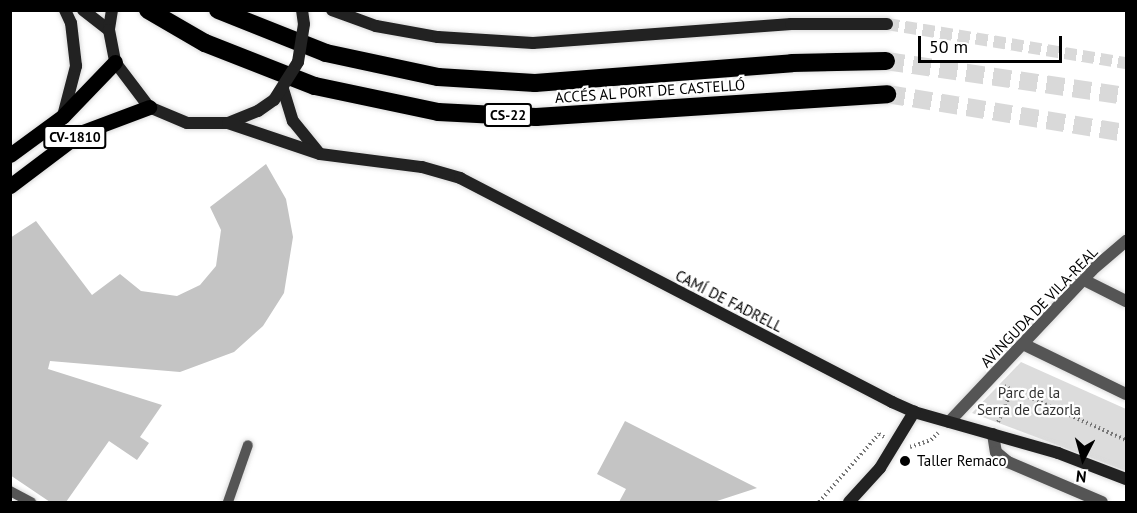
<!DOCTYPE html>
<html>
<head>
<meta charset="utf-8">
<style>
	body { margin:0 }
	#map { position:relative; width:1137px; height:513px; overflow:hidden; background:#fff; font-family:"PT Sans",sans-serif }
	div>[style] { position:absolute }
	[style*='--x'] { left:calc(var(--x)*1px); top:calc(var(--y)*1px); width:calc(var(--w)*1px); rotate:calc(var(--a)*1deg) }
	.green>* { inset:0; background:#dcdcdc }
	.building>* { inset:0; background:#c4c4c4 }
	.secondary-tunnel>* { height:12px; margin-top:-6px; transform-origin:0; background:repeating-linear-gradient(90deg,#d9d9d9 0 12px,transparent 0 18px) }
	.highway-tunnel>* { height:18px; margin-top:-9px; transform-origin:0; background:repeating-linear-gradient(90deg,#d9d9d9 0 18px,transparent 0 27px) }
	.path>* { height:4px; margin-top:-2px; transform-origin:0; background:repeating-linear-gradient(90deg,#777 0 1.5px,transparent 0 4.5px) }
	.roads { filter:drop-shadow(0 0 2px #dbdbdb) drop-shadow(0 0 2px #dbdbdb) }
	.lane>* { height:10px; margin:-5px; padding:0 5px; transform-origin:5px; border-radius:5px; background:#555 }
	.street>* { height:12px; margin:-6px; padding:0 6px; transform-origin:6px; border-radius:6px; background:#555 }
	.secondary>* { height:12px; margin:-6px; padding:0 6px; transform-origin:6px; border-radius:6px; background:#222 }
	.primary>* { height:15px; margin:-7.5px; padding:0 7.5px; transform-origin:7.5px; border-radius:7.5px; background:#000 }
	.highway>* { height:18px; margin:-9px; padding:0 9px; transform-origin:9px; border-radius:9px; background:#000 }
	.secondary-bridge>* { height:12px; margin:-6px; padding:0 6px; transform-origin:6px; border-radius:6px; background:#222 }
	.dots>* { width:16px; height:16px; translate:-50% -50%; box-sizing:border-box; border:3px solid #fff; border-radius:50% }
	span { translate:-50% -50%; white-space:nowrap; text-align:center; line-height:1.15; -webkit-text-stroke:4.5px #fff; paint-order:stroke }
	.shield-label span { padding:2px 4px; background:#fff; border:2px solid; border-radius:4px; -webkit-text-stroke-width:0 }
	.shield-label { font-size:14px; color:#000; font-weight:700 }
	.street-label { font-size:15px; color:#000 }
	.park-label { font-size:15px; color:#333 }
	.poi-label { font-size:15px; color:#000 }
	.left { translate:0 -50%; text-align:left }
	.frame { position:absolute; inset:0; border:12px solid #000; pointer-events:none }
	.north { position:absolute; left:1053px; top:429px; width:60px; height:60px; -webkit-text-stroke:4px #fff; paint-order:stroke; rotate:186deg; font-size:16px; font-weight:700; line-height:24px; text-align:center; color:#000 }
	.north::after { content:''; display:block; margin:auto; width:21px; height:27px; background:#000; clip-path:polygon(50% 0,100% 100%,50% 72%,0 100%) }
	.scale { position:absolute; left:918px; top:36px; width:144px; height:27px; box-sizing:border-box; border:3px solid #000; border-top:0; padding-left:8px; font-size:18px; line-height:21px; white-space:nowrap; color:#000; -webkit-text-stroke:4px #fff; paint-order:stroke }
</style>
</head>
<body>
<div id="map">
	<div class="green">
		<div style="clip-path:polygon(1021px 362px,1126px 409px,1126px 471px,972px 413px)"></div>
	</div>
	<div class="building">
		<div style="clip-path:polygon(266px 164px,286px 199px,293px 237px,284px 293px,263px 326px,234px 352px,180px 372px,50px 361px,48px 369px,162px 405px,140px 437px,149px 443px,137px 460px,109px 441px,66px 502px,50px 502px,10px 475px,10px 238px,36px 221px,92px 295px,120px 274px,141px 291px,177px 296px,200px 285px,216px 266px,221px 230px,210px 207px)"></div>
		<div style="clip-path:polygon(625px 421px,757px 488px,714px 502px,619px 502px,626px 489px,597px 474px)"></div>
	</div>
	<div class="secondary-tunnel">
		<div style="--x:887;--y:24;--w:242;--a:9.3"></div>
	</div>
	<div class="highway-tunnel">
		<div style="--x:886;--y:61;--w:243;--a:8.3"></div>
		<div style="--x:887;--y:94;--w:242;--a:9.3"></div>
	</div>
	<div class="path">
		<div style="--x:1004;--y:386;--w:133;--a:23.9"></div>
		<div style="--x:998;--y:422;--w:35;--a:-66"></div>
		<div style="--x:910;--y:447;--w:22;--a:-18"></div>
		<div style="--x:931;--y:440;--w:10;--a:-45"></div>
		<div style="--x:819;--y:502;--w:91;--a:-48.6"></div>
		<div style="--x:879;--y:434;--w:6;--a:31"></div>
	</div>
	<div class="roads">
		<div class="lane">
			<div style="--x:10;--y:491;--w:24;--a:28"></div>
			<div style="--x:228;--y:502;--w:60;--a:-70.7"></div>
		</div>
		<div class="street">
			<div style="--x:1084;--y:280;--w:47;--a:26.6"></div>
			<div style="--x:1023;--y:344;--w:114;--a:25.9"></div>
			<div style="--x:949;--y:422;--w:209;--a:-46.7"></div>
			<div style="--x:1092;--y:270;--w:45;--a:-40.5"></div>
			<div style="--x:993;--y:434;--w:18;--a:81"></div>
			<div style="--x:996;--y:452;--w:16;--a:40"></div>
			<div style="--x:1008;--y:462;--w:102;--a:23.1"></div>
		</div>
		<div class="secondary">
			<div style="--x:83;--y:10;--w:33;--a:38"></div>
			<div style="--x:112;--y:10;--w:20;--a:99"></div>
			<div style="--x:109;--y:30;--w:33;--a:79"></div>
			<div style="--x:115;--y:62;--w:56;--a:52.9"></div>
			<div style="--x:149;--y:107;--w:41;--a:22.8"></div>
			<div style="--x:187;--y:123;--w:41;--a:0"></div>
			<div style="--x:228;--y:123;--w:32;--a:-22"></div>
			<div style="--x:258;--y:111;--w:19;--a:-35"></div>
			<div style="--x:302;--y:10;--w:14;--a:82"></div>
			<div style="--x:332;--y:10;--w:47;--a:20"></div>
			<div style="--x:376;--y:26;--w:63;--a:10.1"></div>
			<div style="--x:438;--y:37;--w:95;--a:3.6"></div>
			<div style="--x:533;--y:43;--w:259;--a:-4.2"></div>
			<div style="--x:791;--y:24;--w:96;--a:0"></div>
			<div style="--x:283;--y:89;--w:34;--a:73"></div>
			<div style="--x:293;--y:121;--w:41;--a:50.9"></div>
			<div style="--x:63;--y:116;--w:52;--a:-75.4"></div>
			<div style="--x:76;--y:66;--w:43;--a:-96.6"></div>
			<div style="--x:71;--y:23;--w:14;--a:-115"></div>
			<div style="--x:228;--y:123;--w:97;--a:18.6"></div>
			<div style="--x:320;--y:154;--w:103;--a:7.3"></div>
			<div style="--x:422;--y:167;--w:40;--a:16"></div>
			<div style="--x:460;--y:178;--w:487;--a:27.4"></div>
			<div style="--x:892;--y:402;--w:24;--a:24"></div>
			<div style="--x:914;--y:412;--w:150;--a:15.9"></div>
			<div style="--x:1058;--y:453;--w:73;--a:20.9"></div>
			<div style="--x:849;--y:502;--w:46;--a:-47.6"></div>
			<div style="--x:880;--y:468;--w:66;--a:-58.7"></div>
		</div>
		<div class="primary">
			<div style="--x:10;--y:155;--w:66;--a:-36.3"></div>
			<div style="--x:63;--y:116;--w:75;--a:-46.1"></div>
			<div style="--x:10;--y:186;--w:88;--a:-37.1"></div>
			<div style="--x:80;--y:133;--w:74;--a:-20.6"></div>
		</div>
		<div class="highway">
			<div style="--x:148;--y:10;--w:66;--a:30.1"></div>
			<div style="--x:205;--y:43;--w:118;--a:21.4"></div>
			<div style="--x:315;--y:86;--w:126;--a:11.9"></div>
			<div style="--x:438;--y:112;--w:98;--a:2.9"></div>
			<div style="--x:536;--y:117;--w:352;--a:-3.7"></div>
			<div style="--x:218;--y:10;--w:116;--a:21.7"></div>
			<div style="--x:326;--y:53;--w:115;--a:12.1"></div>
			<div style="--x:438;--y:77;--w:97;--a:3.5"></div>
			<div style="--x:535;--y:83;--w:258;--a:-4.4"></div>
			<div style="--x:792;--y:63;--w:94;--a:-1.2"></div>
		</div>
	</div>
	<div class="secondary-bridge">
		<div style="--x:274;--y:100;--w:45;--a:-57.7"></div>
		<div style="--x:298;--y:62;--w:38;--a:-81"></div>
	</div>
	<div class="dots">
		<div style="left:905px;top:461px;background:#000"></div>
	</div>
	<div class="shield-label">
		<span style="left:508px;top:115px">CS-22</span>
		<span style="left:75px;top:137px">CV-1810</span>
	</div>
	<div class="street-label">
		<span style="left:650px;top:91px;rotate:-4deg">ACCÉS AL PORT DE CASTELLÓ</span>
		<span style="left:729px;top:301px;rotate:27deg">CAMÍ DE FADRELL</span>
		<span style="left:1039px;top:307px;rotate:-46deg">AVINGUDA DE VILA-REAL</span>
	</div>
	<div class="park-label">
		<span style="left:1029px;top:401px">Parc de la<br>Serra de Cazorla</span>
	</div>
	<div class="poi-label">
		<span class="left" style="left:917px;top:461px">Taller Remaco</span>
	</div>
	<div class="frame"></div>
	<div class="north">N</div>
	<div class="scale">50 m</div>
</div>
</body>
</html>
